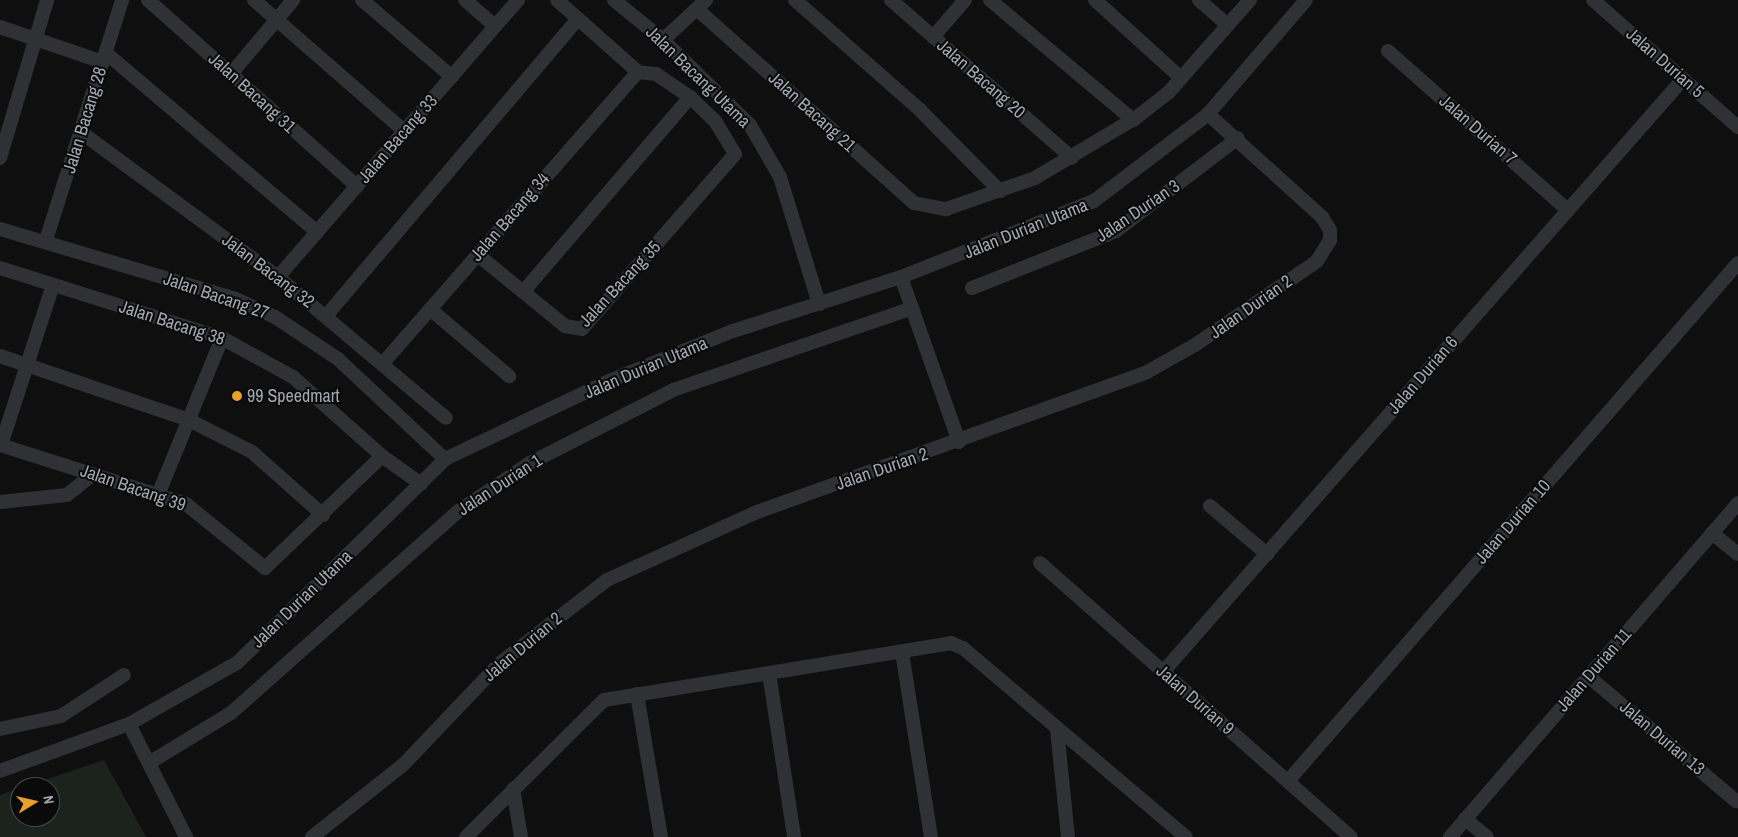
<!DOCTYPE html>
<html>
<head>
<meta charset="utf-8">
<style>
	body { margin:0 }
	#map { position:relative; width:1738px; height:837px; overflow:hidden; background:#0f0f10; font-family:"Archivo Narrow",sans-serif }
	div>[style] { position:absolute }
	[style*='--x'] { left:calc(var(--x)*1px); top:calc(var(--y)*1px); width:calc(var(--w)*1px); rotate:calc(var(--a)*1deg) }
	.green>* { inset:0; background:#1c231c }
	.minor>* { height:14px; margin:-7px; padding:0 7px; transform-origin:7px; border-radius:7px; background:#303135 }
	.dots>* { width:14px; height:14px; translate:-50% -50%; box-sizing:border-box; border:2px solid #0a0a0b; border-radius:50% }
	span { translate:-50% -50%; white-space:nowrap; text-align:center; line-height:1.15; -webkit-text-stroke:4px #0a0a0b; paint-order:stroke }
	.street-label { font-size:18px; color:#a1a7b1 }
	.poi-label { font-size:18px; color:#a1a7b1 }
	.left { translate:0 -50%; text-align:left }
	.north { position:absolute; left:10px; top:777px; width:50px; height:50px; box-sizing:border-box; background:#0a0a0b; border:1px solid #46494d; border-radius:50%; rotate:81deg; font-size:14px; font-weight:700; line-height:20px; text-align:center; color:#a1a7b1 }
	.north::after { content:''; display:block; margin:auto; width:18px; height:22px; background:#ea9f2d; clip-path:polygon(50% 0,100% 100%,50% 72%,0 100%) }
</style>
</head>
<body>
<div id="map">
	<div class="green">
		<div style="clip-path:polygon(104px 760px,146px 837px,0 837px,0 795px,20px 788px,20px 817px,50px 817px,50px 787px,24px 787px)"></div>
	</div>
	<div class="minor">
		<div style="--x:148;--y:0;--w:280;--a:41.7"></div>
		<div style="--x:254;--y:0;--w:199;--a:41.1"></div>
		<div style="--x:362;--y:0;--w:118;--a:40.5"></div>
		<div style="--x:465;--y:0;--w:40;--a:41"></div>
		<div style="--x:614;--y:0;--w:63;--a:39.2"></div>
		<div style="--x:663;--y:40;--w:122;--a:44.3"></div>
		<div style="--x:750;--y:125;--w:60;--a:60"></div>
		<div style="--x:780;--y:177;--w:133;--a:72.9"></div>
		<div style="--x:795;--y:0;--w:167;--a:41.3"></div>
		<div style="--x:920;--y:110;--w:114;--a:45.4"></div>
		<div style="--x:891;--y:0;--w:240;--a:41.1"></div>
		<div style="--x:990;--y:0;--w:187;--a:40"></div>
		<div style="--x:1095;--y:0;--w:116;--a:42.2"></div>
		<div style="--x:1199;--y:0;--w:38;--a:41"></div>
		<div style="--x:1593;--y:0;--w:193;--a:41.2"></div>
		<div style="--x:698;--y:10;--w:290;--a:41.8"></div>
		<div style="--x:914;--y:203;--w:33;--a:11"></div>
		<div style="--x:946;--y:209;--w:94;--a:-19.2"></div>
		<div style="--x:1035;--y:178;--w:119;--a:-30.9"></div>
		<div style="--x:1137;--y:117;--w:39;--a:-38"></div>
		<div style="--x:1168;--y:93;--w:124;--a:-48.6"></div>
		<div style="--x:0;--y:27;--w:109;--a:18.8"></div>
		<div style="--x:933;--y:37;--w:49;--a:-49.1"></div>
		<div style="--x:663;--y:40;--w:59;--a:-42.9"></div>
		<div style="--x:1388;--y:51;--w:240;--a:41.5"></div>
		<div style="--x:106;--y:53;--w:277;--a:40.3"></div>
		<div style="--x:231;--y:74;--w:97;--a:-50"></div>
		<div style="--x:82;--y:133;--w:243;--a:36.3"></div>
		<div style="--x:278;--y:277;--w:219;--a:40"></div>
		<div style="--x:0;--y:158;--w:165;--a:-73.4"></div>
		<div style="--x:0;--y:229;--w:246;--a:16.5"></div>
		<div style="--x:236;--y:299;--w:43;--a:24.8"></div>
		<div style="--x:275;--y:317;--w:76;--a:33.7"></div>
		<div style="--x:338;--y:359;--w:146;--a:43.1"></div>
		<div style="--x:46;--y:240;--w:252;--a:-72.4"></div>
		<div style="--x:478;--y:255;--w:112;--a:39.2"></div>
		<div style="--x:565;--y:326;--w:17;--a:10"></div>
		<div style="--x:582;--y:329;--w:232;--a:-48.8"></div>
		<div style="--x:735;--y:154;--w:39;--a:-121"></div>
		<div style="--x:715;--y:121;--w:35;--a:-136"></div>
		<div style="--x:690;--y:97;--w:41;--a:-145.9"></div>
		<div style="--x:656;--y:74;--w:18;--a:-174"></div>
		<div style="--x:638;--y:72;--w:108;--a:-138.4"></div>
		<div style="--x:0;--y:268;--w:233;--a:17.5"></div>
		<div style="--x:222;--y:338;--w:81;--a:28.8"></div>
		<div style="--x:293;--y:377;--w:119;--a:41.6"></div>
		<div style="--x:382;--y:456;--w:48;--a:35.7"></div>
		<div style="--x:278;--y:277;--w:367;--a:-49.1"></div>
		<div style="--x:901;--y:277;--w:175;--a:70.6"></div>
		<div style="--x:972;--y:288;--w:155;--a:-21.6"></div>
		<div style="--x:1116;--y:231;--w:153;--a:-37.3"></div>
		<div style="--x:523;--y:292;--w:257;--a:-49.4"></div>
		<div style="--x:430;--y:309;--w:104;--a:40.3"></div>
		<div style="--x:326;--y:316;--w:390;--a:-49.7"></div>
		<div style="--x:0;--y:356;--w:200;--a:18.7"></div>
		<div style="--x:189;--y:420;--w:71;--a:26.9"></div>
		<div style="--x:252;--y:452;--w:95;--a:41.6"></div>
		<div style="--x:383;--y:363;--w:387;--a:-48.8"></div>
		<div style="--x:0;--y:445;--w:195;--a:17.6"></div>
		<div style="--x:186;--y:504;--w:102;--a:39"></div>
		<div style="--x:265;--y:568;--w:162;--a:-43.7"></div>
		<div style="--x:1;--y:445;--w:168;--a:-72"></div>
		<div style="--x:158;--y:495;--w:170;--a:-67.8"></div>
		<div style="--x:0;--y:502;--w:67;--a:-6"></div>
		<div style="--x:67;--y:495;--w:33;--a:-39"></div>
		<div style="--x:1210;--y:506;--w:75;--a:40.1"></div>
		<div style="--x:1712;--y:533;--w:33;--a:39"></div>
		<div style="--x:1040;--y:563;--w:414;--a:41.4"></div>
		<div style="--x:902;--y:652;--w:187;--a:81.1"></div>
		<div style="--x:1163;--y:672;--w:789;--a:-48.75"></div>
		<div style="--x:769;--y:673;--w:166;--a:81.3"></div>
		<div style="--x:1588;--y:676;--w:194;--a:40.2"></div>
		<div style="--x:637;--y:694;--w:145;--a:80.5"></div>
		<div style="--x:129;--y:724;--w:127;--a:63.2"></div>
		<div style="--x:0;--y:729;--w:62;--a:-12"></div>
		<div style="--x:61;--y:716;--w:75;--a:-33.1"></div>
		<div style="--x:1057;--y:729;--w:109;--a:84.2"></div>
		<div style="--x:149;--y:763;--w:96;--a:-31.4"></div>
		<div style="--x:231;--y:713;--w:302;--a:-41.6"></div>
		<div style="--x:457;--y:512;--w:88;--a:-33.9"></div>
		<div style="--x:530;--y:463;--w:161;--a:-27"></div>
		<div style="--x:673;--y:390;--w:253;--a:-18.9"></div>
		<div style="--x:0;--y:771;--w:137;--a:-20"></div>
		<div style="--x:129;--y:724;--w:124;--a:-29.5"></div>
		<div style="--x:237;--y:663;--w:291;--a:-44.4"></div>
		<div style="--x:445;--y:459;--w:182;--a:-25.4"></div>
		<div style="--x:609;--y:381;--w:134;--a:-22"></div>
		<div style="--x:733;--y:331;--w:176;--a:-17.8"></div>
		<div style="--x:901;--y:277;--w:207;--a:-21.5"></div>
		<div style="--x:1094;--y:201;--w:143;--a:-37.3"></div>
		<div style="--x:1208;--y:114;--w:150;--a:-49.3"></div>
		<div style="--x:1288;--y:781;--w:686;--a:-49.02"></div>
		<div style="--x:513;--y:789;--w:49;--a:80.5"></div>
		<div style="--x:1465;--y:819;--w:28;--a:39"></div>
		<div style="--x:312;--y:837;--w:116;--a:-38.4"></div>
		<div style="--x:403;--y:765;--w:141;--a:-46.4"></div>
		<div style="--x:500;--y:663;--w:135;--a:-37.8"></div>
		<div style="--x:607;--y:580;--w:165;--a:-24.4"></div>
		<div style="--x:757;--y:512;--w:414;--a:-19.7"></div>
		<div style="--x:1147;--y:372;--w:55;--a:-29.4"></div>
		<div style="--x:1195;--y:345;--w:148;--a:-34.5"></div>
		<div style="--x:1317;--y:261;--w:25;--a:-58"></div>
		<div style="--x:1330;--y:240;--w:10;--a:-90"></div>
		<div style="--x:1330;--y:230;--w:15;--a:-122"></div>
		<div style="--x:1322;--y:217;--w:154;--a:-137.9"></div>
		<div style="--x:466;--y:837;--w:194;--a:-44.8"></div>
		<div style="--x:604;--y:700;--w:352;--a:-9.3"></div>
		<div style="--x:951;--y:643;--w:13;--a:23"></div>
		<div style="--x:963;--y:648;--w:292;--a:40.3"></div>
		<div style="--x:1450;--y:837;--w:441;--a:-49.2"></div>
	</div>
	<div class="dots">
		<div style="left:237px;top:396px;background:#ea9f2d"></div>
	</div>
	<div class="street-label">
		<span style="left:1665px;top:63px;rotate:41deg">Jalan Durian 5</span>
		<span style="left:698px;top:77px;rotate:44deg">Jalan Bacang Utama</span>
		<span style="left:981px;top:79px;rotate:41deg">Jalan Bacang 20</span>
		<span style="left:252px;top:93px;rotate:42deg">Jalan Bacang 31</span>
		<span style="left:812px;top:112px;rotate:42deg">Jalan Bacang 21</span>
		<span style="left:85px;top:120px;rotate:-73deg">Jalan Bacang 28</span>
		<span style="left:1478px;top:130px;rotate:41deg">Jalan Durian 7</span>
		<span style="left:398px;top:139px;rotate:-49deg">Jalan Bacang 33</span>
		<span style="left:1138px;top:211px;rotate:-34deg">Jalan Durian 3</span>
		<span style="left:510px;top:217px;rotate:-49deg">Jalan Bacang 34</span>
		<span style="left:1026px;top:229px;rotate:-22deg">Jalan Durian Utama</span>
		<span style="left:268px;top:271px;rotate:37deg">Jalan Bacang 32</span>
		<span style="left:620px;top:284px;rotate:-47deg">Jalan Bacang 35</span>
		<span style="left:216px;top:296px;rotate:19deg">Jalan Bacang 27</span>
		<span style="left:1251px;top:307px;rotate:-35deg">Jalan Durian 2</span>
		<span style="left:172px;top:323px;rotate:18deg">Jalan Bacang 38</span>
		<span style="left:646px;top:368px;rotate:-23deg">Jalan Durian Utama</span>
		<span style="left:1423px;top:375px;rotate:-49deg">Jalan Durian 6</span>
		<span style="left:882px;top:469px;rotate:-19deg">Jalan Durian 2</span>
		<span style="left:500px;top:485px;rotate:-33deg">Jalan Durian 1</span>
		<span style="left:133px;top:488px;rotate:19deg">Jalan Bacang 39</span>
		<span style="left:1513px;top:522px;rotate:-49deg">Jalan Durian 10</span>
		<span style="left:302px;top:599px;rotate:-44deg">Jalan Durian Utama</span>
		<span style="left:523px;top:647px;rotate:-40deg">Jalan Durian 2</span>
		<span style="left:1594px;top:670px;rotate:-49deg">Jalan Durian 11</span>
		<span style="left:1195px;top:700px;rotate:41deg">Jalan Durian 9</span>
		<span style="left:1662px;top:738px;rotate:40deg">Jalan Durian 13</span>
	</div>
	<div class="poi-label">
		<span class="left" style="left:247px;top:396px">99 Speedmart</span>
	</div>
	<div class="north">N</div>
</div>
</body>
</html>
